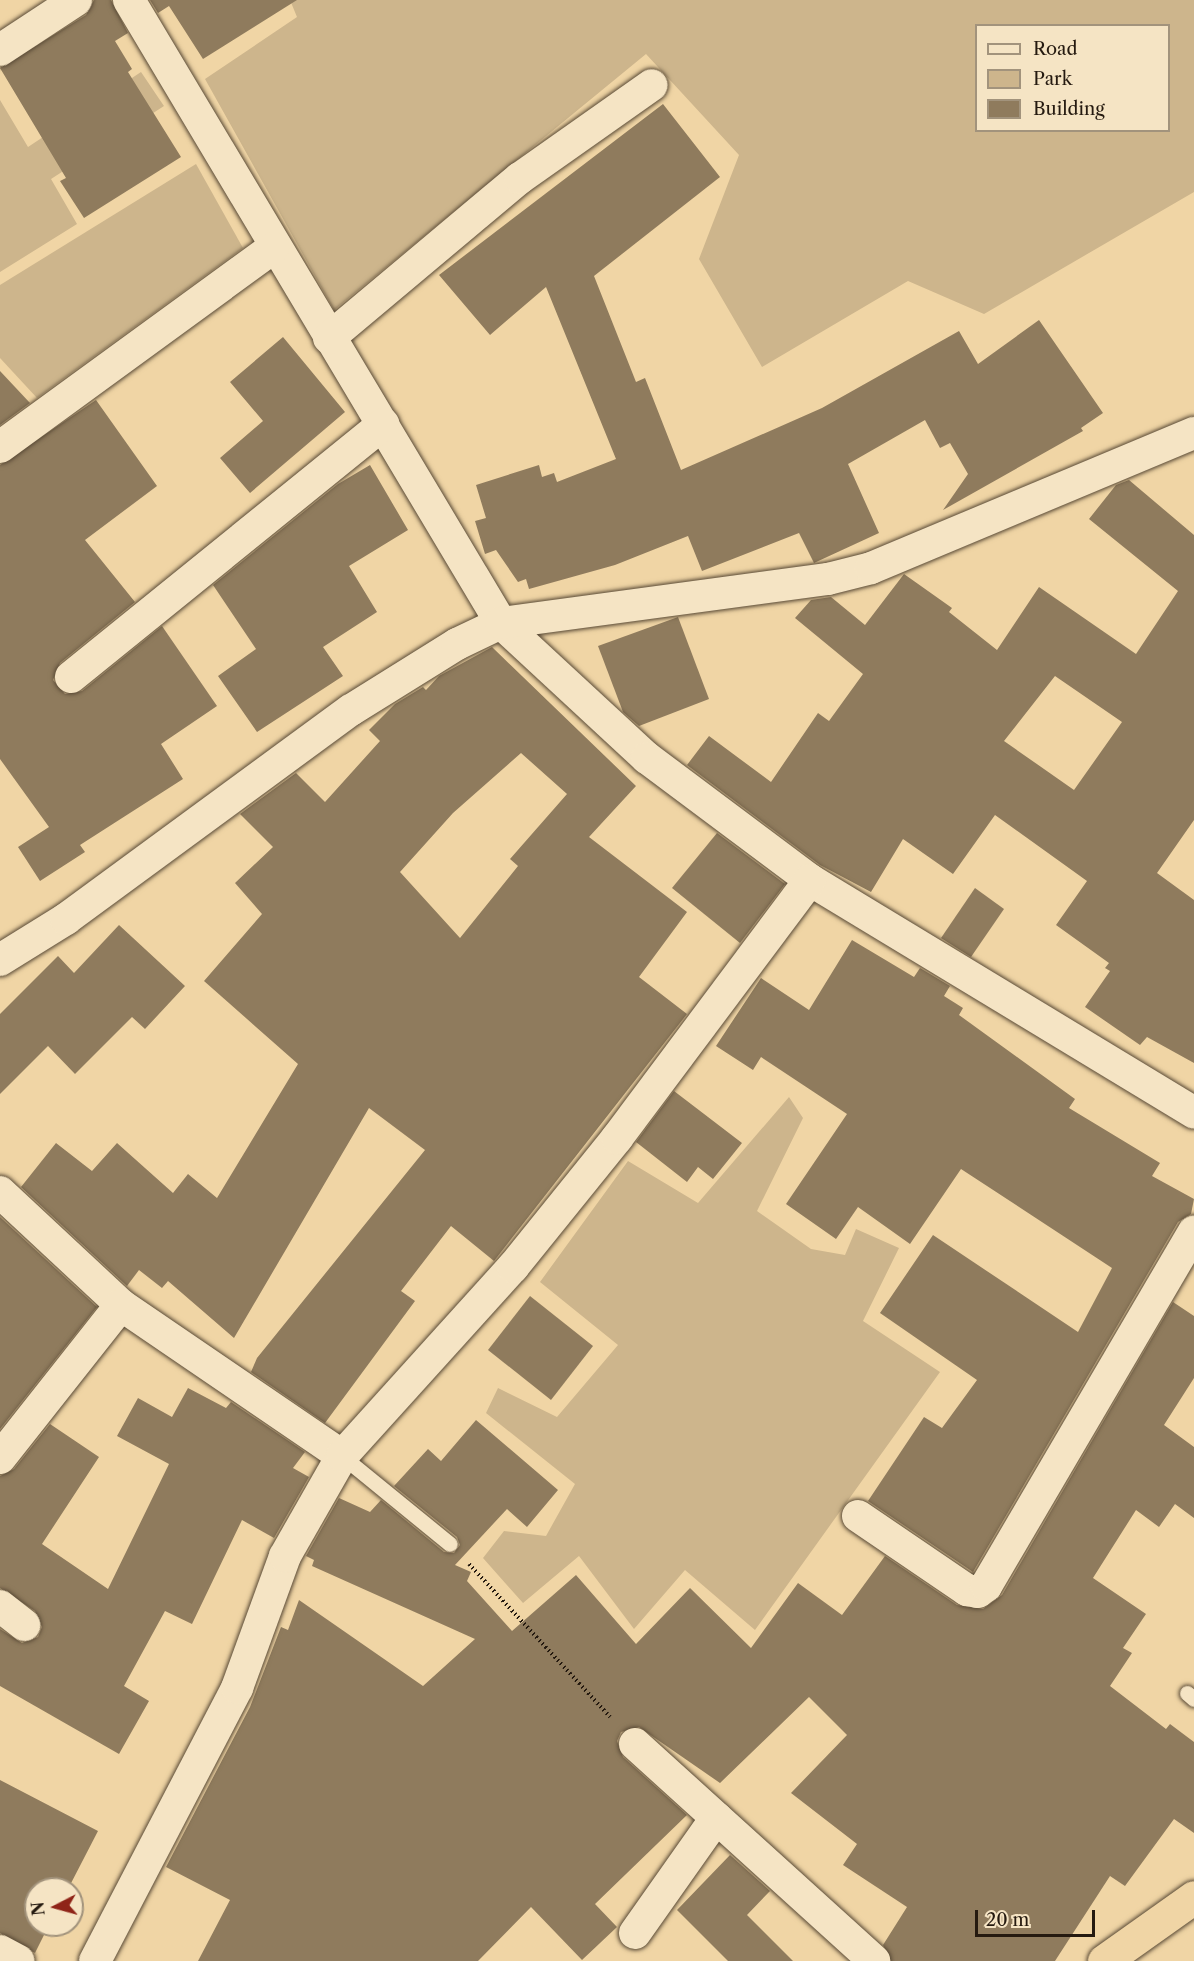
<!DOCTYPE html>
<html>
<head>
<meta charset="utf-8">
<style>
	body { margin:0 }
	#map { position:relative; width:1194px; height:1961px; overflow:hidden; background:#f0d5a5; font-family:"Libre Caslon Text",serif }
	div>[style] { position:absolute }
	[style*='--x'] { left:calc(var(--x)*1px); top:calc(var(--y)*1px); width:calc(var(--w)*1px); rotate:calc(var(--a)*1deg) }
	.green>* { inset:0; background:#cdb58c }
	.building>* { inset:0; background:#8f7b5d }
	.path>* { height:4px; margin-top:-2px; transform-origin:0; background:repeating-linear-gradient(90deg,#251a10 0 1.5px,transparent 0 4.5px) }
	.roads { filter:drop-shadow(0 0 2px #584935) drop-shadow(0 0 2px #584935) }
	.service>* { height:15px; margin:-7.5px; padding:0 7.5px; transform-origin:7.5px; border-radius:7.5px; background:#f5e4c4 }
	.minor>* { height:32px; margin:-16px; padding:0 16px; transform-origin:16px; border-radius:16px; background:#f5e4c4 }
	.trunk>* { height:33px; margin:-16.5px; padding:0 16.5px; transform-origin:16.5px; border-radius:16.5px; background:#f0d5a5 }
	span { translate:-50% -50%; white-space:nowrap; text-align:center; line-height:1.15; -webkit-text-stroke:4.5px #f5e4c4; paint-order:stroke }
	.legend { position:absolute; left:975px; top:24px; width:195px; height:108px; box-sizing:border-box; background:#f5e4c4; border:2px solid #a2937c; margin:0; padding:8px 10px; list-style:none; font-size:18px; color:#251a10 }
	.legend li { display:flex; align-items:center; gap:12px; height:30px }
	.legend b { width:30px; border:2px solid #a2937c }
	.north { position:absolute; left:24px; top:1877px; width:60px; height:60px; box-sizing:border-box; background:#f5e4c4; border:2px solid #a2937c; border-radius:50%; rotate:264deg; font-size:16px; font-weight:700; line-height:24px; text-align:center; color:#251a10 }
	.north::after { content:''; display:block; margin:auto; width:21px; height:27px; background:#8f2418; clip-path:polygon(50% 0,100% 100%,50% 72%,0 100%) }
	.scale { position:absolute; left:975px; top:1910px; width:120px; height:27px; box-sizing:border-box; border:3px solid #251a10; border-top:0; padding-left:8px; font-size:18px; line-height:21px; white-space:nowrap; color:#251a10; -webkit-text-stroke:4px #f5e4c4; paint-order:stroke }
</style>
</head>
<body>
<div id="map">
	<div class="green">
		<div style="clip-path:polygon(evenodd,290px 0,1194px 0,1194px 192px,984px 314px,908px 281px,762px 367px,699px 259px,739px 155px,646px 54px,334px 310px,205px 79px,297px 17px,290px 0,976px 26px,1168px 26px,1168px 130px,976px 130px,976px 26px)"></div>
		<div style="clip-path:polygon(141px 72px,164px 106px,51px 179px,77px 224px,0 272px,0 100px,28px 147px)"></div>
		<div style="clip-path:polygon(196px 164px,243px 248px,37px 398px,0 358px,0 285px)"></div>
		<div style="clip-path:polygon(789px 1097px,803px 1118px,757px 1211px,811px 1249px,845px 1255px,856px 1229px,899px 1248px,863px 1321px,940px 1372px,755px 1630px,685px 1570px,634px 1629px,579px 1556px,523px 1603px,483px 1558px,504px 1531px,546px 1536px,575px 1484px,486px 1413px,498px 1388px,557px 1417px,618px 1345px,540px 1282px,628px 1161px,698px 1203px)"></div>
	</div>
	<div class="building">
		<div style="clip-path:polygon(94px 0,111px 0,128px 33px,115px 41px,132px 69px,128px 72px,181px 157px,84px 218px,60px 181px,66px 178px,0 68px,86px 15px)"></div>
		<div style="clip-path:polygon(150px 0,297px 0,203px 59px,169px 6px,158px 13px)"></div>
		<div style="clip-path:polygon(663px 104px,720px 177px,594px 276px,636px 382px,645px 378px,681px 470px,822px 408px,959px 331px,978px 364px,1039px 320px,1103px 413px,1081px 428px,1083px 431px,943px 510px,968px 474px,950px 443px,940px 448px,925px 420px,848px 464px,879px 533px,814px 563px,799px 533px,702px 571px,688px 536px,615px 565px,529px 589px,526px 579px,518px 582px,496px 550px,485px 554px,475px 521px,486px 518px,476px 485px,539px 465px,542px 477px,554px 473px,557px 482px,616px 459px,546px 287px,490px 335px,439px 275px)"></div>
		<div style="clip-path:polygon(283px 337px,345px 412px,250px 493px,220px 458px,263px 421px,230px 382px)"></div>
		<div style="clip-path:polygon(0 371px,30px 403px,0 425px)"></div>
		<div style="clip-path:polygon(96px 400px,157px 486px,85px 540px,135px 602px,60px 663px,53px 680px,65px 694px,82px 691px,162px 626px,217px 706px,161px 744px,183px 779px,80px 845px,85px 852px,40px 881px,18px 847px,49px 827px,0 759px,0 465px)"></div>
		<div style="clip-path:polygon(370px 465px,408px 530px,349px 566px,377px 612px,323px 647px,343px 676px,257px 732px,218px 676px,256px 649px,213px 585px,338px 484px)"></div>
		<div style="clip-path:polygon(evenodd,1129px 480px,1194px 535px,1194px 820px,1157px 873px,1194px 900px,1194px 1063px,1147px 1037px,1140px 1045px,1085px 1007px,1110px 971px,1105px 968px,1109px 963px,1056px 925px,1087px 881px,995px 815px,953px 874px,903px 839px,871px 892px,820px 865px,687px 765px,709px 736px,771px 782px,818px 713px,829px 721px,863px 674px,795px 618px,811px 600px,831px 597px,865px 625px,904px 574px,952px 608px,949px 612px,997px 650px,1039px 587px,1136px 654px,1178px 591px,1089px 519px,1116px 485px,1129px 480px,1055px 676px,1122px 722px,1074px 790px,1004px 741px,1055px 676px)"></div>
		<div style="clip-path:polygon(678px 617px,709px 699px,639px 726px,623px 712px,598px 646px)"></div>
		<div style="clip-path:polygon(evenodd,492px 647px,636px 786px,589px 837px,687px 912px,639px 977px,687px 1014px,494px 1261px,451px 1226px,401px 1291px,415px 1301px,325px 1423px,251px 1372px,257px 1358px,425px 1150px,369px 1108px,234px 1338px,168px 1281px,162px 1288px,139px 1270px,127px 1286px,21px 1187px,56px 1143px,92px 1171px,117px 1143px,173px 1193px,188px 1174px,217px 1198px,298px 1064px,204px 981px,262px 914px,235px 883px,273px 847px,240px 814px,296px 773px,325px 802px,380px 741px,369px 730px,395px 704px,423px 687px,426px 690px,439px 676px,492px 647px,521px 753px,567px 794px,510px 859px,518px 866px,460px 938px,400px 872px,453px 813px,521px 753px)"></div>
		<div style="clip-path:polygon(717px 833px,785px 884px,740px 943px,672px 888px)"></div>
		<div style="clip-path:polygon(975px 888px,1004px 909px,971px 957px,941px 938px)"></div>
		<div style="clip-path:polygon(119px 925px,185px 986px,145px 1029px,132px 1017px,75px 1074px,48px 1046px,0 1094px,0 1014px,58px 956px,74px 973px)"></div>
		<div style="clip-path:polygon(852px 940px,914px 977px,920px 968px,950px 986px,944px 996px,963px 1008px,959px 1015px,1075px 1099px,1069px 1108px,1160px 1163px,1152px 1176px,1194px 1199px,1191px 1214px,1178px 1222px,973px 1572px,868px 1501px,924px 1417px,942px 1428px,977px 1380px,880px 1313px,933px 1235px,1078px 1332px,1112px 1268px,961px 1169px,910px 1244px,858px 1207px,836px 1239px,786px 1204px,847px 1114px,761px 1057px,753px 1070px,716px 1046px,761px 978px,809px 1010px)"></div>
		<div style="clip-path:polygon(674px 1091px,742px 1143px,713px 1179px,698px 1167px,687px 1182px,636px 1142px)"></div>
		<div style="clip-path:polygon(0 1217px,97px 1307px,0 1429px)"></div>
		<div style="clip-path:polygon(530px 1296px,593px 1346px,551px 1400px,488px 1350px)"></div>
		<div style="clip-path:polygon(1173px 1302px,1194px 1316px,1194px 1378px,1164px 1425px,1194px 1447px,1194px 1518px,1175px 1504px,1159px 1527px,1136px 1510px,1093px 1578px,1146px 1614px,1123px 1648px,1132px 1653px,1110px 1686px,1166px 1729px,1170px 1724px,1194px 1742px,1194px 1833px,1174px 1819px,1125px 1886px,1110px 1876px,1055px 1961px,891px 1961px,883px 1945px,907px 1907px,843px 1865px,857px 1844px,791px 1793px,847px 1735px,809px 1697px,720px 1783px,639px 1727px,621px 1732px,617px 1741px,623px 1757px,687px 1815px,595px 1904px,617px 1927px,582px 1960px,531px 1907px,478px 1961px,198px 1961px,230px 1900px,166px 1867px,250px 1707px,281px 1627px,288px 1630px,299px 1600px,423px 1686px,475px 1639px,312px 1566px,314px 1560px,306px 1556px,339px 1498px,370px 1512px,381px 1500px,444px 1552px,454px 1553px,460px 1545px,457px 1537px,394px 1486px,428px 1449px,441px 1461px,476px 1420px,558px 1490px,527px 1527px,507px 1509px,455px 1565px,471px 1572px,467px 1581px,512px 1631px,576px 1575px,636px 1644px,690px 1588px,751px 1648px,798px 1583px,842px 1615px,885px 1556px,957px 1605px,983px 1609px,1002px 1595px)"></div>
		<div style="clip-path:polygon(188px 1388px,226px 1408px,231px 1402px,305px 1452px,293px 1468px,309px 1477px,274px 1538px,242px 1520px,192px 1624px,165px 1611px,124px 1686px,149px 1701px,119px 1754px,0 1686px,0 1629px,22px 1643px,38px 1637px,42px 1627px,35px 1611px,0 1588px,0 1476px,14px 1469px,50px 1424px,99px 1457px,42px 1544px,108px 1589px,169px 1464px,117px 1436px,138px 1398px,172px 1417px)"></div>
		<div style="clip-path:polygon(0 1780px,98px 1831px,68px 1889px,36px 1889px,36px 1925px,49px 1925px,35px 1953px,0 1933px)"></div>
		<div style="clip-path:polygon(730px 1855px,770px 1891px,747px 1915px,793px 1961px,728px 1961px,677px 1910px)"></div>
	</div>
	<div class="path">
		<div style="--x:469;--y:1564;--w:208;--a:47.3"></div>
	</div>
	<div class="roads">
		<div class="service">
			<div style="--x:342;--y:1456;--w:139;--a:39.2"></div>
			<div style="--x:1187;--y:1693;--w:9;--a:41"></div>
		</div>
		<div class="minor">
			<div style="--x:129;--y:0;--w:726;--a:59.16"></div>
			<div style="--x:501;--y:623;--w:199;--a:42.8"></div>
			<div style="--x:647;--y:758;--w:204;--a:36.8"></div>
			<div style="--x:810;--y:880;--w:449;--a:31.2"></div>
			<div style="--x:0;--y:50;--w:91;--a:-33.3"></div>
			<div style="--x:329;--y:338;--w:249;--a:-40"></div>
			<div style="--x:520;--y:178;--w:161;--a:-35.2"></div>
			<div style="--x:0;--y:447;--w:338;--a:-36.1"></div>
			<div style="--x:71;--y:677;--w:402;--a:-39"></div>
			<div style="--x:0;--y:960;--w:78;--a:-31.8"></div>
			<div style="--x:66;--y:919;--w:353;--a:-36.3"></div>
			<div style="--x:351;--y:710;--w:125;--a:-31.9"></div>
			<div style="--x:457;--y:644;--w:49;--a:-25.5"></div>
			<div style="--x:501;--y:623;--w:330;--a:-7.7"></div>
			<div style="--x:828;--y:579;--w:44;--a:-14.3"></div>
			<div style="--x:871;--y:568;--w:350;--a:-22.7"></div>
			<div style="--x:0;--y:1192;--w:166;--a:43"></div>
			<div style="--x:121;--y:1305;--w:268;--a:34.3"></div>
			<div style="--x:0;--y:1458;--w:195;--a:-51.7"></div>
			<div style="--x:858;--y:1516;--w:132;--a:34.2"></div>
			<div style="--x:967;--y:1590;--w:11;--a:10"></div>
			<div style="--x:978;--y:1592;--w:10;--a:-37"></div>
			<div style="--x:986;--y:1586;--w:411;--a:-59.6"></div>
			<div style="--x:0;--y:1606;--w:31;--a:38"></div>
			<div style="--x:635;--y:1744;--w:323;--a:42.2"></div>
			<div style="--x:635;--y:1933;--w:141;--a:-54.8"></div>
			<div style="--x:0;--y:1951;--w:21;--a:28"></div>
			<div style="--x:95;--y:1961;--w:308;--a:-62.5"></div>
			<div style="--x:237;--y:1688;--w:140;--a:-70"></div>
			<div style="--x:285;--y:1556;--w:115;--a:-60.3"></div>
			<div style="--x:342;--y:1456;--w:255;--a:-47.9"></div>
			<div style="--x:513;--y:1267;--w:166;--a:-51.1"></div>
			<div style="--x:617;--y:1138;--w:322;--a:-53.2"></div>
		</div>
		<div class="trunk">
			<div style="--x:1104;--y:1961;--w:110;--a:-35.4"></div>
		</div>
	</div>
	<ul class="legend">
	<li><b style="height:8px;background:#f5e4c4"></b>Road</li>
	<li><b style="height:16px;background:#cdb58c"></b>Park</li>
	<li><b style="height:16px;background:#8f7b5d"></b>Building</li>
	</ul>
	<div class="north">N</div>
	<div class="scale">20 m</div>
</div>
</body>
</html>
